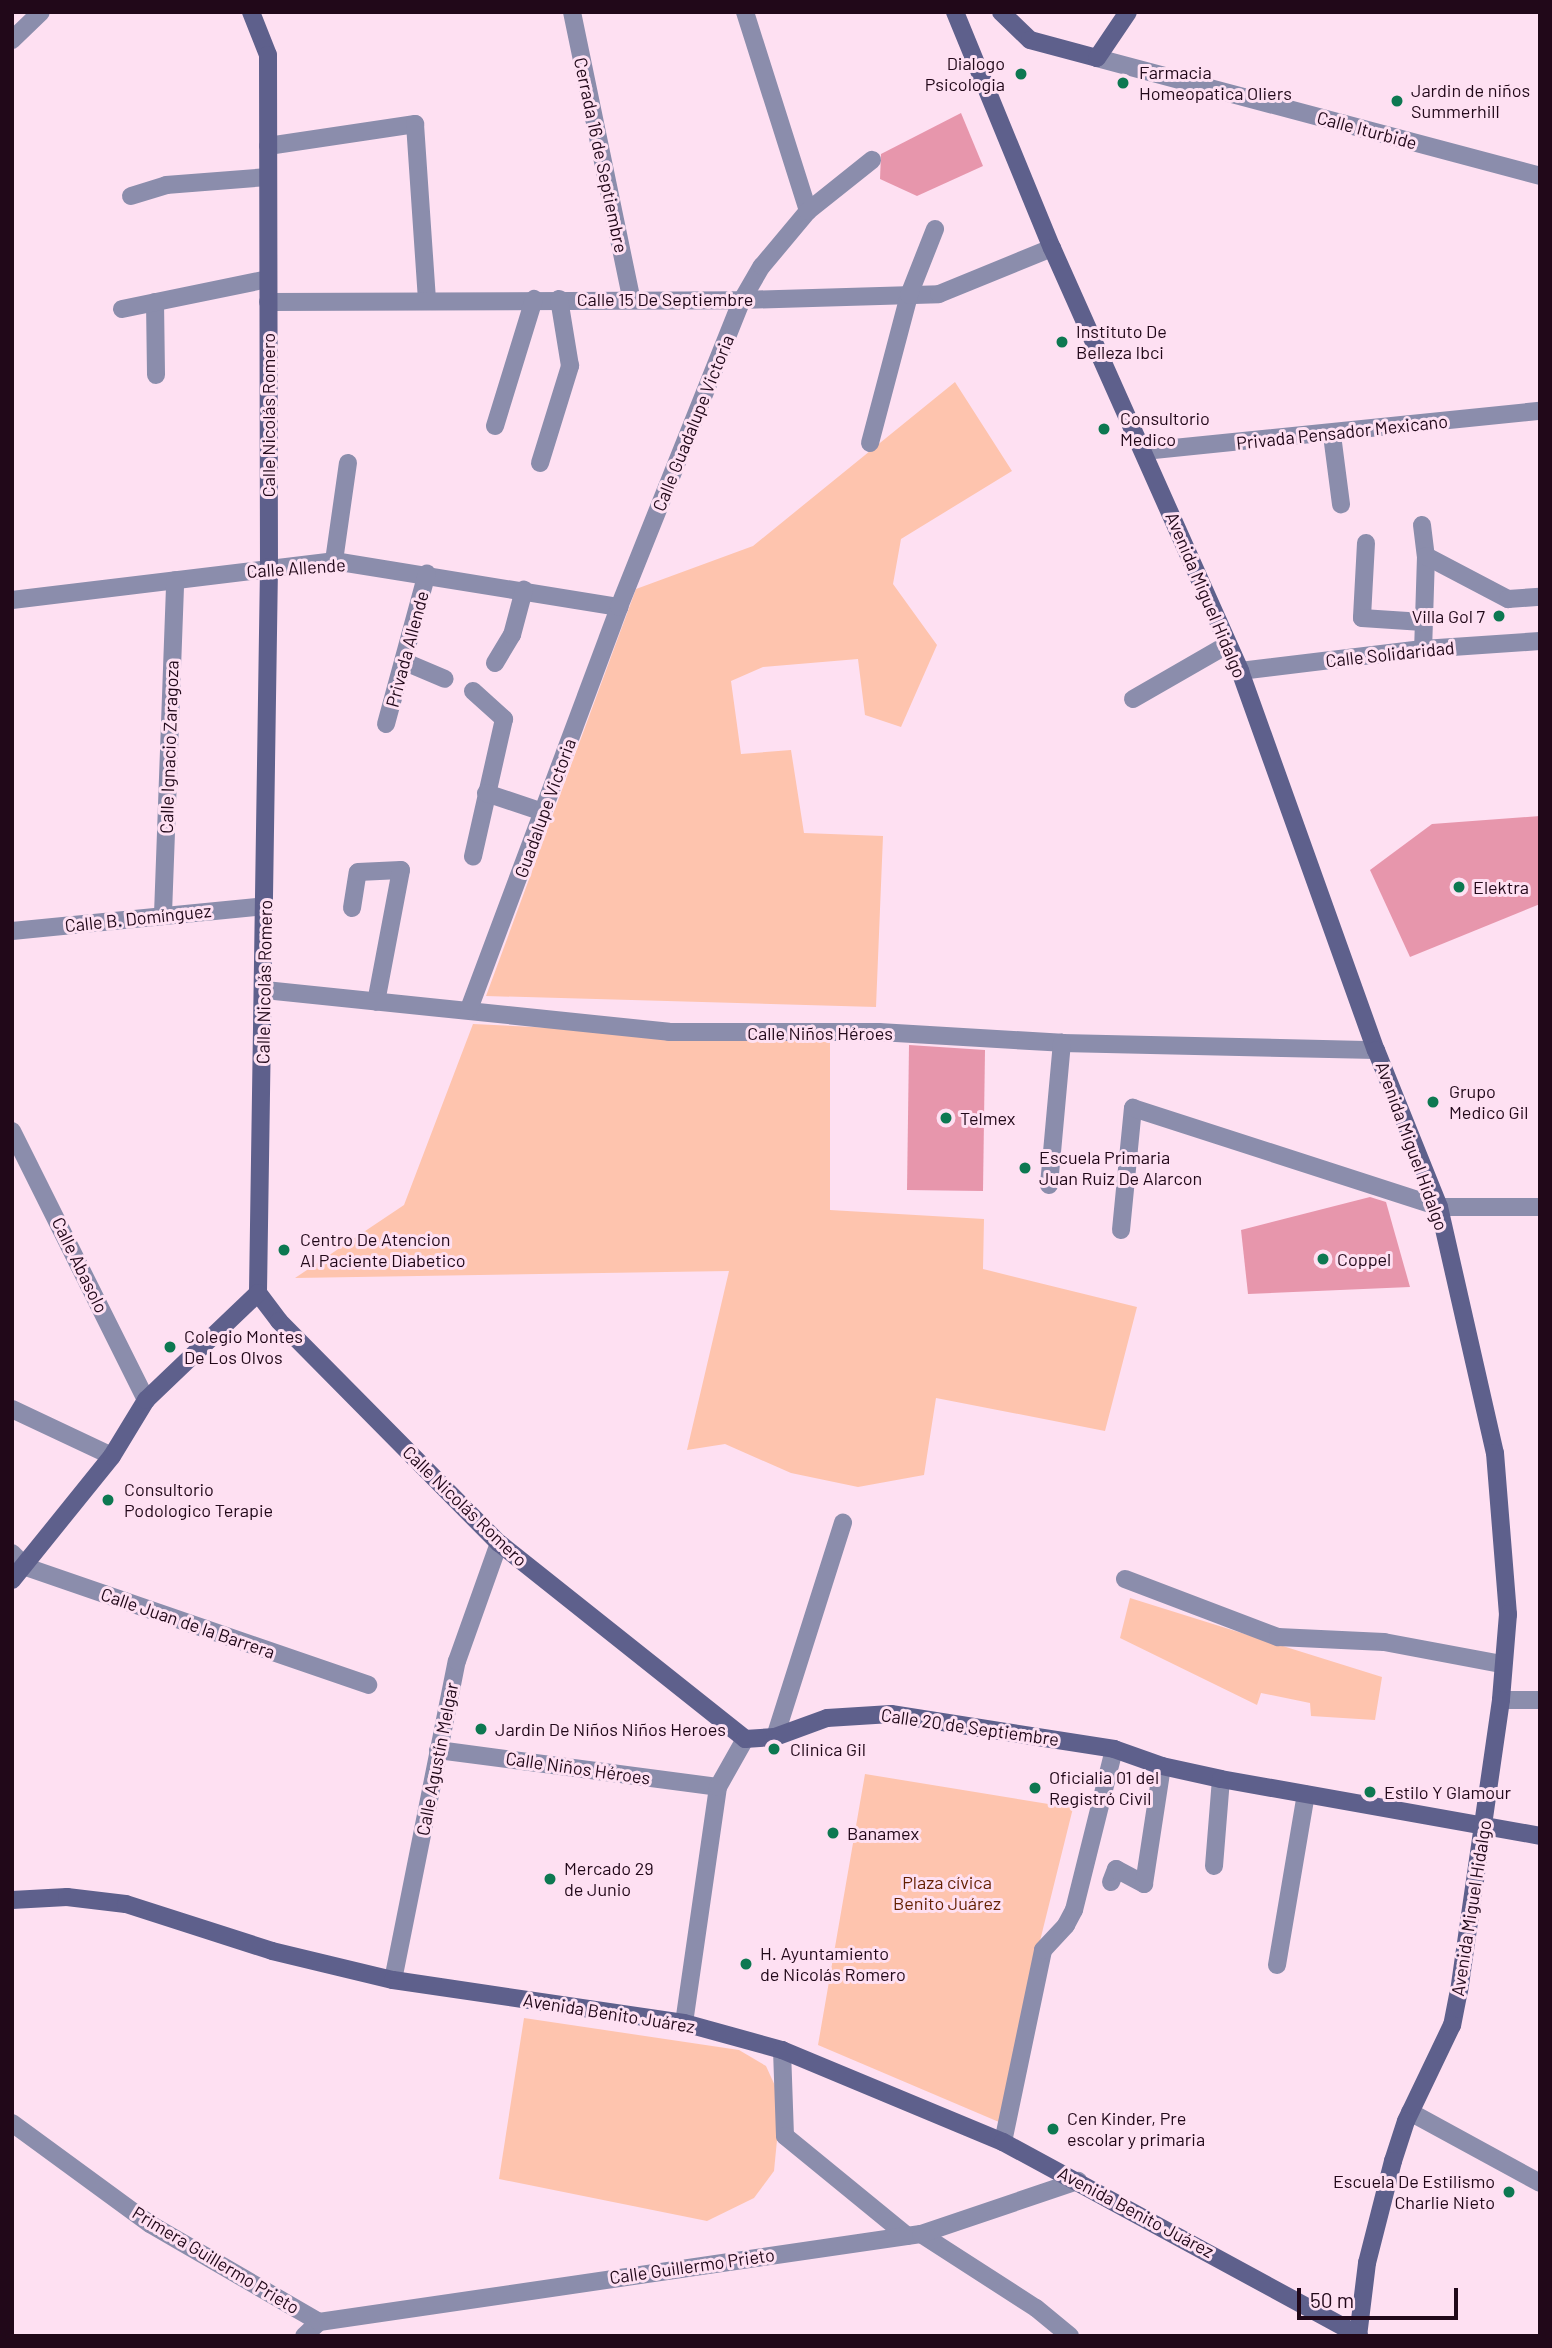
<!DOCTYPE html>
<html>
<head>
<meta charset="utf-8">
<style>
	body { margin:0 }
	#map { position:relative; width:1552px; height:2348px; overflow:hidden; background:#fee0f2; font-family:Barlow,sans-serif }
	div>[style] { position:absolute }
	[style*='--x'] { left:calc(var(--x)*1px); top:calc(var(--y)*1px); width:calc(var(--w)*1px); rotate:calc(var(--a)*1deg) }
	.green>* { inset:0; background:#fec4ae }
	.building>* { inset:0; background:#e796ac }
	.pedestrian>* { height:18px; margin:-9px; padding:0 9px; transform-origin:9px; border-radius:9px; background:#8b8dac }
	.minor>* { height:18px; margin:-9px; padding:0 9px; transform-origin:9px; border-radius:9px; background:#8b8dac }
	.tertiary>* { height:18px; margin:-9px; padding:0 9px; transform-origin:9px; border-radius:9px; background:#8b8dac }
	.secondary>* { height:18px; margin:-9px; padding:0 9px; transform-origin:9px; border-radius:9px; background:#5e608c }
	.dots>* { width:19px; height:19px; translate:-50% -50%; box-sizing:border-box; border:4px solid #fee0f2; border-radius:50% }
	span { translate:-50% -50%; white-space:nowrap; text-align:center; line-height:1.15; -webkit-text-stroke:6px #fee0f2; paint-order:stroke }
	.poi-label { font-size:18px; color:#210819 }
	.right { translate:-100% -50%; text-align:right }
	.left { translate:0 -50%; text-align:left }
	.street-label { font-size:18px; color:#210819 }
	.park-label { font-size:18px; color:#631f00 }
	.frame { position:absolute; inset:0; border:14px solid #210819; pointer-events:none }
	.scale { position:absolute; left:1297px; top:2288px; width:161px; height:32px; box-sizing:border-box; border:4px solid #210819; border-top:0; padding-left:9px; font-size:21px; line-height:24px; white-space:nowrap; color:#210819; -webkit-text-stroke:5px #fee0f2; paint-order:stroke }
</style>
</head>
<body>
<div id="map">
	<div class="green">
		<div style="clip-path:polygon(955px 382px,1012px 471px,901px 539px,893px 584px,937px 645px,901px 727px,865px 715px,858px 659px,763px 667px,731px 681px,741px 754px,791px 750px,804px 833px,883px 836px,876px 1007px,486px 996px,636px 589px,753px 546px)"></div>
		<div style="clip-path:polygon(473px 1024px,830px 1042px,830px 1210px,984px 1219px,983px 1269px,1137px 1307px,1105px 1431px,936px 1398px,924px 1475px,858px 1487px,791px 1473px,725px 1444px,687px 1450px,729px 1271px,295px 1278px,404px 1205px)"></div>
		<div style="clip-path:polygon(1130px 1598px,1382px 1677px,1375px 1720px,1311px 1716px,1310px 1703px,1261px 1693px,1257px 1705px,1120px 1638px)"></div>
		<div style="clip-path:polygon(865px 1774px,1073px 1808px,1037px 1953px,1006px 2125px,818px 2045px)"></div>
		<div style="clip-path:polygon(524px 2018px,739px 2050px,766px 2066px,781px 2099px,774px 2171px,754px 2198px,707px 2221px,499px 2179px)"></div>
	</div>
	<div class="building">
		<div style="clip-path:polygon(961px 113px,983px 166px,917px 196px,880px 179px,881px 154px)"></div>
		<div style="clip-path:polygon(1540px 816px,1540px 904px,1410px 957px,1370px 870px,1432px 824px)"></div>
		<div style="clip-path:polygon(909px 1045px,985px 1050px,983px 1191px,907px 1190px)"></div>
		<div style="clip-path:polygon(1370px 1197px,1386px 1202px,1410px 1287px,1248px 1294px,1241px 1230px)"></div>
	</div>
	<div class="pedestrian">
		<div style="--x:775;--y:1737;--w:225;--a:-72.4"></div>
		<div style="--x:438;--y:1750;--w:282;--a:7.5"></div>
		<div style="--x:393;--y:1980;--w:325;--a:-78.7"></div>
		<div style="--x:457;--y:1661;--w:125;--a:-70.4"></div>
		<div style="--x:782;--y:2050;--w:86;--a:88"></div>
		<div style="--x:785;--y:2136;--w:158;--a:39.3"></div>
		<div style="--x:1410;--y:2112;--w:148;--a:28.6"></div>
		<div style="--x:1003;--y:2142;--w:196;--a:-78.2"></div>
		<div style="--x:1043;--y:1950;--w:34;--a:-47"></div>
		<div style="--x:1066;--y:1925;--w:17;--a:-62"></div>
		<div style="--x:1074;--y:1910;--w:166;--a:-76"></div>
	</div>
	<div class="minor">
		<div style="--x:572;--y:12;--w:292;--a:78.3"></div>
		<div style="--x:745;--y:12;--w:209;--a:72.4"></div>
		<div style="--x:12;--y:40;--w:40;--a:-44"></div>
		<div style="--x:1097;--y:58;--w:458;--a:14.9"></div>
		<div style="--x:268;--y:146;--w:149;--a:-8.5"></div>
		<div style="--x:415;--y:124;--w:176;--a:86.1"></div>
		<div style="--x:131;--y:196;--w:37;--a:-17"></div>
		<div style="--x:166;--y:185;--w:102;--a:-4.5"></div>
		<div style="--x:155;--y:302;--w:73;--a:89.2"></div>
		<div style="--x:268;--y:302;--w:474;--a:-0.2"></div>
		<div style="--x:742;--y:300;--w:197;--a:-1.7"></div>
		<div style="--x:939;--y:294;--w:122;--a:-22.2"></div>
		<div style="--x:122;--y:309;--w:149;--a:-11.6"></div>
		<div style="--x:495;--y:426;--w:133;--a:-72.9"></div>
		<div style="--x:1332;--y:435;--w:70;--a:82.6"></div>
		<div style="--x:870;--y:443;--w:153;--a:-75.2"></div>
		<div style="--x:909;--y:295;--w:71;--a:-68.5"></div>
		<div style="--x:1144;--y:451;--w:398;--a:-5.8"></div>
		<div style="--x:540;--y:463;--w:102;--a:-72.8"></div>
		<div style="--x:570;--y:366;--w:68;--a:-99.3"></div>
		<div style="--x:1422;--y:525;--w:31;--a:83"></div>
		<div style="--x:1426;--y:556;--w:93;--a:91.8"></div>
		<div style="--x:1366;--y:543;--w:75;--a:93.1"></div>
		<div style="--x:1362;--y:618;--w:61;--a:3.8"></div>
		<div style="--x:1426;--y:556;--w:93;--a:27.7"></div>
		<div style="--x:1508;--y:599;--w:32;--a:-4"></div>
		<div style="--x:334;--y:561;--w:99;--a:-81.9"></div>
		<div style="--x:12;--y:600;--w:324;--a:-6.9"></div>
		<div style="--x:334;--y:561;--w:289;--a:9.2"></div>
		<div style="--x:405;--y:662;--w:43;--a:23"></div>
		<div style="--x:495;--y:663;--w:33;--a:-59"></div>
		<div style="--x:512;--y:635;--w:47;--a:-75.1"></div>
		<div style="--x:1240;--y:671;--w:184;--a:-6.9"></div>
		<div style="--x:1423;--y:649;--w:117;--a:-3.9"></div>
		<div style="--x:473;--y:691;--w:42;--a:42.1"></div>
		<div style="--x:504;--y:719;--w:141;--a:102.7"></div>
		<div style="--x:1133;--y:699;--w:108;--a:-29.9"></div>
		<div style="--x:386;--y:724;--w:156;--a:-74.8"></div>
		<div style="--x:486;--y:793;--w:60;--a:18.4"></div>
		<div style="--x:352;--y:908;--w:36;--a:-81"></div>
		<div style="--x:358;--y:872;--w:43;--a:-2.7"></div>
		<div style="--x:401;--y:870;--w:134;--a:100.7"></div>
		<div style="--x:163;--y:914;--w:334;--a:-87.9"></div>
		<div style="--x:12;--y:931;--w:254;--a:-5.6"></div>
		<div style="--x:265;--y:990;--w:406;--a:5.9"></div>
		<div style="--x:669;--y:1032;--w:210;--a:0"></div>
		<div style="--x:879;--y:1032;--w:183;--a:3.4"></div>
		<div style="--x:1062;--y:1043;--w:314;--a:1.3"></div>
		<div style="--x:469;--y:1009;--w:429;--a:-69.5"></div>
		<div style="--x:619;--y:607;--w:331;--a:-68.2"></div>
		<div style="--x:742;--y:300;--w:39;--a:-60"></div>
		<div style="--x:762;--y:266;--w:72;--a:-50.1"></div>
		<div style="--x:808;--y:211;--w:82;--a:-38.6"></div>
		<div style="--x:12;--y:1131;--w:301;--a:63.5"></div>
		<div style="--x:1049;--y:1185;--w:143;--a:-84.8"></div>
		<div style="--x:1121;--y:1230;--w:123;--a:-84.4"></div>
		<div style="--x:1133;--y:1108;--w:322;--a:17.9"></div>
		<div style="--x:1439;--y:1207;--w:101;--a:0"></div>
		<div style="--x:12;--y:1409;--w:110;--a:25.2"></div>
		<div style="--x:12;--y:1553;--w:20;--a:45"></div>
		<div style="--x:26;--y:1567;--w:362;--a:19"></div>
		<div style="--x:1125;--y:1579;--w:164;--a:20.8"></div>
		<div style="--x:1278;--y:1637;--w:106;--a:2.7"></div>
		<div style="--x:1384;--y:1642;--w:120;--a:10.6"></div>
		<div style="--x:1501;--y:1700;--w:39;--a:0"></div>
		<div style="--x:1214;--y:1866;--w:87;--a:-85.4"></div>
		<div style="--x:1111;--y:1882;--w:14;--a:-69"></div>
		<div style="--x:1116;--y:1869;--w:32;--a:28"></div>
		<div style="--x:1144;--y:1884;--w:119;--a:-81.3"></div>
		<div style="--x:1277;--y:1965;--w:173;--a:-80.4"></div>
		<div style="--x:684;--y:2023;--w:238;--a:-81.8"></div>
		<div style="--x:718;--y:1787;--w:55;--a:-60.6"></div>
	</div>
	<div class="tertiary">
		<div style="--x:12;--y:2123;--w:171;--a:36.2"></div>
		<div style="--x:150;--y:2224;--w:195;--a:30.1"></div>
		<div style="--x:921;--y:2234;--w:137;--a:32.8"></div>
		<div style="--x:1036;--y:2308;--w:44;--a:39.5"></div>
		<div style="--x:304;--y:2336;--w:21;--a:-43"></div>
		<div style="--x:319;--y:2322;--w:608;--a:-8.32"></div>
		<div style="--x:921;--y:2234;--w:166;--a:-18.7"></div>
	</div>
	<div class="secondary">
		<div style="--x:251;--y:12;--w:46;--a:68.4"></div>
		<div style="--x:268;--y:55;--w:512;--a:89.89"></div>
		<div style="--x:269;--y:567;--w:726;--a:90.87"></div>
		<div style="--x:258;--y:1293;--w:35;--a:53"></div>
		<div style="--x:279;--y:1321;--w:313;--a:45.3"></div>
		<div style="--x:499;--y:1543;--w:315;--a:38.5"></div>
		<div style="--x:745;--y:1739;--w:30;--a:-4"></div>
		<div style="--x:775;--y:1737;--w:55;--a:-20.1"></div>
		<div style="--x:827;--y:1718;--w:64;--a:-3.6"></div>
		<div style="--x:891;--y:1714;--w:226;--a:8.9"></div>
		<div style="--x:1114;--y:1749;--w:51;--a:19.5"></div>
		<div style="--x:1162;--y:1766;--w:60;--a:12.4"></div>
		<div style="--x:1221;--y:1779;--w:324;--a:10.1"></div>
		<div style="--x:955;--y:12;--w:255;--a:67.7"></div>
		<div style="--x:1052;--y:248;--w:463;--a:66"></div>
		<div style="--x:1240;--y:671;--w:403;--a:70.3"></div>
		<div style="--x:1376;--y:1050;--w:169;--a:68.1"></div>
		<div style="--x:1439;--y:1207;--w:252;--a:77.2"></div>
		<div style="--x:1495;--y:1453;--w:162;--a:85.4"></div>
		<div style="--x:1508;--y:1614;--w:86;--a:94.7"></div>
		<div style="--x:1501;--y:1700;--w:293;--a:98.2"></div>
		<div style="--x:1459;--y:1990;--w:36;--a:101"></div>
		<div style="--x:1452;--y:2025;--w:106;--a:115.6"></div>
		<div style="--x:1406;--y:2121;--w:42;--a:108"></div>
		<div style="--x:1393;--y:2161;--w:105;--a:104.3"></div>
		<div style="--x:1367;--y:2263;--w:74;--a:97"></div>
		<div style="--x:1001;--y:12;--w:40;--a:44"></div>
		<div style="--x:1030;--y:40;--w:69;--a:15"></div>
		<div style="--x:1097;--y:58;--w:55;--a:-56"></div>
		<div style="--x:12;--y:1580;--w:159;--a:-51.1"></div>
		<div style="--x:112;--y:1456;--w:66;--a:-58.7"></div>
		<div style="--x:146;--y:1400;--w:155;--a:-43.7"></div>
		<div style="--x:12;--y:1900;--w:55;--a:-3.1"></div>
		<div style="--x:67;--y:1897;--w:59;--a:6.8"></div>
		<div style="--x:126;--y:1904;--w:153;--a:17.8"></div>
		<div style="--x:272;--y:1951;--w:124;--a:13.5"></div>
		<div style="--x:393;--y:1980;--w:294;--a:8.4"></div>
		<div style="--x:684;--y:2023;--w:102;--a:15.4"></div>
		<div style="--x:782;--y:2050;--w:239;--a:22.6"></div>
		<div style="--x:1003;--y:2142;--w:405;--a:28.5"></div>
	</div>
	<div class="dots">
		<div style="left:1021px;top:74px;background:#0d7851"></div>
		<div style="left:1123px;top:83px;background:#0d7851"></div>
		<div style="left:1397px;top:101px;background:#0d7851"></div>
		<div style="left:1062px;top:342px;background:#0d7851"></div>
		<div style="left:1104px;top:429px;background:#0d7851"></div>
		<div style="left:1499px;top:616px;background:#0d7851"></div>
		<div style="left:1459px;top:887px;background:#0d7851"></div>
		<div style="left:1433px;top:1102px;background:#0d7851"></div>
		<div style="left:946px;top:1118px;background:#0d7851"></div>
		<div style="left:1025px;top:1168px;background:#0d7851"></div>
		<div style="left:284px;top:1250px;background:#0d7851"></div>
		<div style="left:1323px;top:1259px;background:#0d7851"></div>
		<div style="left:170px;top:1347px;background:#0d7851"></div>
		<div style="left:108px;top:1500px;background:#0d7851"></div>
		<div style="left:481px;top:1729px;background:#0d7851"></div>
		<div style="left:774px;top:1749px;background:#0d7851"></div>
		<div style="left:1035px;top:1788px;background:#0d7851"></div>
		<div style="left:1370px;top:1792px;background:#0d7851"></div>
		<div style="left:833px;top:1833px;background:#0d7851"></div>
		<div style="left:550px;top:1879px;background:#0d7851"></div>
		<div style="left:746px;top:1964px;background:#0d7851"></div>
		<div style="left:1053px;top:2129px;background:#0d7851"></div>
		<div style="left:1509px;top:2192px;background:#0d7851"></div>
	</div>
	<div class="poi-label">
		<span class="right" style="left:1005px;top:74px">Dialogo<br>Psicologia</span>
		<span class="left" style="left:1139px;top:83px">Farmacia<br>Homeopatica Oliers</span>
		<span class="left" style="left:1411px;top:101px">Jardin de niños<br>Summerhill</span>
		<span class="left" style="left:1076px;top:342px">Instituto De<br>Belleza Ibci</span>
		<span class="left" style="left:1120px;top:429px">Consultorio<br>Medico</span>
		<span class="right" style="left:1485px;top:616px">Villa Gol 7</span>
		<span class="left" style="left:1473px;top:887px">Elektra</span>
		<span class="left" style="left:1449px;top:1102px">Grupo<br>Medico Gil</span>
		<span class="left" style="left:960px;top:1118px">Telmex</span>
		<span class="left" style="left:1039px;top:1168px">Escuela Primaria<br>Juan Ruiz De Alarcon</span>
		<span class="left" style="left:300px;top:1250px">Centro De Atencion<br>Al Paciente Diabetico</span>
		<span class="left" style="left:1337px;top:1259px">Coppel</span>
		<span class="left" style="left:184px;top:1347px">Colegio Montes<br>De Los Olvos</span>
		<span class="left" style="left:124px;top:1500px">Consultorio<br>Podologico Terapie</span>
		<span class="left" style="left:495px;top:1729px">Jardin De Niños Niños Heroes</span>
		<span class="left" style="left:790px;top:1749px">Clinica Gil</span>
		<span class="left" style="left:1049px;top:1788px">Oficialia 01 del<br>Registró Civil</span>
		<span class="left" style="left:1384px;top:1792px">Estilo Y Glamour</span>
		<span class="left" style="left:847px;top:1833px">Banamex</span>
		<span class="left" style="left:564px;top:1879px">Mercado 29<br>de Junio</span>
		<span class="left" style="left:760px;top:1964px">H. Ayuntamiento<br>de Nicolás Romero</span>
		<span class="left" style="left:1067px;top:2129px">Cen Kinder, Pre<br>escolar y primaria</span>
		<span class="right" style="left:1495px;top:2192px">Escuela De Estilismo<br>Charlie Nieto</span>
	</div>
	<div class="street-label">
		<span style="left:1367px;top:130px;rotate:15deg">Calle Iturbide</span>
		<span style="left:601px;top:155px;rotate:78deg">Cerrada 16 de Septiembre</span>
		<span style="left:665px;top:299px">Calle 15 De Septiembre</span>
		<span style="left:268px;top:415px;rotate:-90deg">Calle Nicolás Romero</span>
		<span style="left:693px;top:423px;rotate:-68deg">Calle Guadalupe Victoria</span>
		<span style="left:1342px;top:432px;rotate:-6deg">Privada Pensador Mexicano</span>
		<span style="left:296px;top:568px;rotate:-4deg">Calle Allende</span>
		<span style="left:1206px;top:595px;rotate:67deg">Avenida Miguel Hidalgo</span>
		<span style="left:407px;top:649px;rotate:-75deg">Privada Allende</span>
		<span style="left:1390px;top:654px;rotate:-6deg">Calle Solidaridad</span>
		<span style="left:169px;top:747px;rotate:-88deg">Calle Ignacio Zaragoza</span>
		<span style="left:545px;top:808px;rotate:-70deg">Guadalupe Victoria</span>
		<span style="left:138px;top:918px;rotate:-6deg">Calle B. Domínguez</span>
		<span style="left:264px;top:982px;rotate:-89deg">Calle Nicolás Romero</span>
		<span style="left:820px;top:1033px">Calle Niños Héroes</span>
		<span style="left:1412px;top:1146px;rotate:70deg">Avenida Miguel Hidalgo</span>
		<span style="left:80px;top:1265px;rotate:64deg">Calle Abasolo</span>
		<span style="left:465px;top:1506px;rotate:44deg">Calle Nicolás Romero</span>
		<span style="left:188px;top:1623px;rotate:19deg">Calle Juan de la Barrera</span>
		<span style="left:970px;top:1727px;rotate:8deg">Calle 20 de Septiembre</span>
		<span style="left:437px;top:1759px;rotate:-79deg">Calle Agustín Melgar</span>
		<span style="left:578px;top:1768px;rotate:8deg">Calle Niños Héroes</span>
		<span style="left:1471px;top:1908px;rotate:-81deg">Avenida Miguel Hidalgo</span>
		<span style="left:609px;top:2013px;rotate:9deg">Avenida Benito Juárez</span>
		<span style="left:1136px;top:2212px;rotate:28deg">Avenida Benito Juárez</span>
		<span style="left:216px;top:2260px;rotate:31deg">Primera Guillermo Prieto</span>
		<span style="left:692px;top:2266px;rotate:-8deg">Calle Guillermo Prieto</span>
	</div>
	<div class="park-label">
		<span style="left:947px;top:1893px">Plaza cívica<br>Benito Juárez</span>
	</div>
	<div class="frame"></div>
	<div class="scale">50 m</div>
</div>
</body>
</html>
